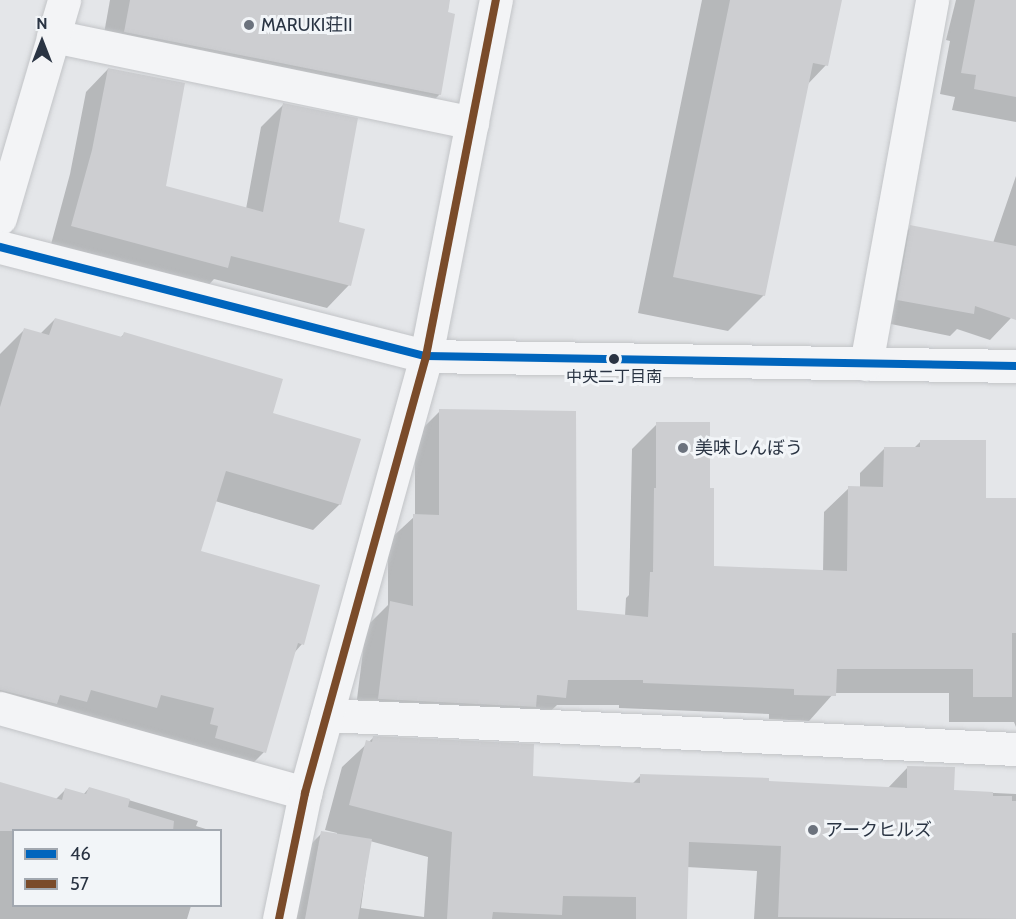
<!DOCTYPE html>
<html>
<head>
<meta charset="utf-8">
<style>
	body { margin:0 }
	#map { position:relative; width:1016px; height:919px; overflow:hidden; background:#e4e6e9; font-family:Cabin,"Noto Sans JP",sans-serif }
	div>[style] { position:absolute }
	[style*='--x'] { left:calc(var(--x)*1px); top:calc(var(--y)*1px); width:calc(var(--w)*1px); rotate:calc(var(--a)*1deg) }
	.shadow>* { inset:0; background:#0003 }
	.building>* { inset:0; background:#cdced1 }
	.roads { filter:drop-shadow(0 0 2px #c2c4c7) drop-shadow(0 0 2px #c2c4c7) }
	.minor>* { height:33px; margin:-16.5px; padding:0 16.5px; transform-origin:16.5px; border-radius:16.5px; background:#f3f4f6 }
	.bus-1>* { height:8px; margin:-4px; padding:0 4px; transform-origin:4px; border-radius:4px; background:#0065bd }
	.bus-2>* { height:8px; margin:-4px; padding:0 4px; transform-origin:4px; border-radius:4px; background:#7a4b2a }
	.dots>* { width:16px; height:16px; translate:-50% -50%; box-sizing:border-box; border:3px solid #f2f5f8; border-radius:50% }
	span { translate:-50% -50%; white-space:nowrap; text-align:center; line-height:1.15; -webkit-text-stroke:6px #f2f5f8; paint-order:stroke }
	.bus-label { font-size:16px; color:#2a3443 }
	.poi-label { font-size:18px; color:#2a3443 }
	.left { translate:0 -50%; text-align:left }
	.legend { position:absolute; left:12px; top:829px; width:210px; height:78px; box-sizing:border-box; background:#f2f5f8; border:2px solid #a2a8b0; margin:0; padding:8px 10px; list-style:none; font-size:18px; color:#2a3443 }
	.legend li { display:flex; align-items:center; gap:12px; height:30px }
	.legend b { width:30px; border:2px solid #a2a8b0 }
	.north { position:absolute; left:12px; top:12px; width:60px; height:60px; -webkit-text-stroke:4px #f2f5f8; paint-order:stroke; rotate:0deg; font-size:16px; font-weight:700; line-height:24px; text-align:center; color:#2a3443 }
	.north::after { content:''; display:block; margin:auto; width:21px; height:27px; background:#2a3443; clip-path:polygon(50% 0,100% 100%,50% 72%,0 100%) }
</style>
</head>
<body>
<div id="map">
	<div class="shadow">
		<div style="clip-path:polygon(110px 0,449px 0,440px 94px,415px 119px,100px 56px)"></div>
		<div style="clip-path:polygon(702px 0,840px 0,826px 65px,807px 85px,764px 295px,728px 331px,638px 313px)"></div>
		<div style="clip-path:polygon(956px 0,1016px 0,1016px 122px,952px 110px,955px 97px,940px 94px,950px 41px,946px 40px)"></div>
		<div style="clip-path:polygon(108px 69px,164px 187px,246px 209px,261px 127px,283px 105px,337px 223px,349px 285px,327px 308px,214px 279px,205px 289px,50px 248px,70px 174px,86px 92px)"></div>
		<div style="clip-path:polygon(1016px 176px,1016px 306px,1011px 318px,990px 340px,957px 329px,950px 336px,876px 321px,889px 249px,911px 227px,993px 243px)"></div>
		<div style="clip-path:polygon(55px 319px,120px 338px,124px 334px,271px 414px,340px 504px,313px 530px,215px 501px,199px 552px,302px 644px,294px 653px,264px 752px,238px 778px,0 723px,0 354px,24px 330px,40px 334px)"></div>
		<div style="clip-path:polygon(440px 411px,576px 611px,625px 616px,626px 598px,629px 595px,632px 449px,657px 424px,709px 490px,712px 567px,823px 572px,824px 512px,849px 488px,860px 488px,860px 473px,885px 448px,914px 448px,920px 442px,984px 499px,1016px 500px,1016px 727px,1014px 722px,949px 722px,949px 693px,834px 693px,809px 721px,769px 719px,769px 714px,619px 708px,619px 705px,557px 705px,539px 722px,354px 723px,366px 627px,388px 605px,388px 541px,415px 516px,415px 436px)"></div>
		<div style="clip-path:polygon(evenodd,373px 738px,531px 778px,632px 784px,641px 775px,887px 789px,908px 767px,953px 791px,1016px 794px,1016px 919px,754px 919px,757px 871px,687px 867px,685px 919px,287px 919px,297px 858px,322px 833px,337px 835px,337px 833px,325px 830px,342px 767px,373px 738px,370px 841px,428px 857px,424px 917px,361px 908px,370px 841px)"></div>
		<div style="clip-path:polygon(0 783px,55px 800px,66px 789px,83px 795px,89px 788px,198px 821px,196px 826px,209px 830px,14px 830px,14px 906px,191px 906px,187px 919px,0 919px)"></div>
	</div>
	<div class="building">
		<div style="clip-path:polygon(130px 0,450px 0,448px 12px,455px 14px,441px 95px,124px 32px)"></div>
		<div style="clip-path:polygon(730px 0,842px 0,828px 66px,813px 63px,765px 296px,673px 277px)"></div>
		<div style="clip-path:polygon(975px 0,1016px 0,1016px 97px,974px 89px,976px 75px,961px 73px)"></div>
		<div style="clip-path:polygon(108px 68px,185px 83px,166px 186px,263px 212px,283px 103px,358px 118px,339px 222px,365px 229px,351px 286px,231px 256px,228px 268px,71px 226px,92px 150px)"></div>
		<div style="clip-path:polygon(910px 225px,1016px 246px,1016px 320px,975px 306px,974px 314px,897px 300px)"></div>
		<div style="clip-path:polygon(55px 318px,122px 337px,124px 332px,283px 379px,273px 413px,361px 439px,341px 505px,226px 471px,201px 551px,320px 585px,304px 645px,298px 643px,266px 753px,215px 738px,218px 726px,210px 724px,214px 708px,161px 695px,157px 708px,91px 690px,87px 702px,60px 695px,57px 704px,0 690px,0 407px,24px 328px,49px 335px)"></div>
		<div style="clip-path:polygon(439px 409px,576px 411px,577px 610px,648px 617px,650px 572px,653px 572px,654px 488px,656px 488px,656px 422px,710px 422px,710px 488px,714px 488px,714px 566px,847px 571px,848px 486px,883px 487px,884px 447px,920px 447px,920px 440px,986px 440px,986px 498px,1016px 498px,1016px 633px,1012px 633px,1012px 697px,973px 697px,973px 669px,837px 669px,836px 696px,794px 695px,794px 689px,643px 683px,643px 680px,568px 680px,566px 698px,537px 695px,536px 707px,378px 699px,390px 601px,413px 606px,413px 514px,439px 515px)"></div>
		<div style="clip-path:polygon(373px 736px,534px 744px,533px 776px,640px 783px,640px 774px,769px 778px,769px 781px,907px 788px,907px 766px,955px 767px,954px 790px,993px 792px,993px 796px,1012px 796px,1012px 801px,1016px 801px,1016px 919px,778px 917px,781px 846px,689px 842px,687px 919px,636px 919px,636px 897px,563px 896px,562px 915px,493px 912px,492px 919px,447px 919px,452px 832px,349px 805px,366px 740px,372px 742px)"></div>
		<div style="clip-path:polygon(0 782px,62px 800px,65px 788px,86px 794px,89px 787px,130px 799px,128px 807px,174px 821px,173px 831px,0 831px)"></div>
		<div style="clip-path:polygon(321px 831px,372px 839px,358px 919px,305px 919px)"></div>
	</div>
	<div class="roads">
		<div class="minor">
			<div style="--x:53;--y:36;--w:428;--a:11.7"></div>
			<div style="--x:0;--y:218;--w:227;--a:-73.6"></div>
			<div style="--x:0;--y:247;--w:440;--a:14.4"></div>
			<div style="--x:426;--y:356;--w:590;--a:0.97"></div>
			<div style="--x:866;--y:364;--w:370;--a:-79.7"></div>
			<div style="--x:0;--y:708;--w:317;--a:15.6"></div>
			<div style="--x:327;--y:715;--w:690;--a:2.83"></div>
			<div style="--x:279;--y:919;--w:129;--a:-78.3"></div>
			<div style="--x:305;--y:793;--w:453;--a:-74.5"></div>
			<div style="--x:426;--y:356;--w:363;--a:-78.9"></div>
		</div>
	</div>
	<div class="bus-1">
		<div style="--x:0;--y:247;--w:440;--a:14.4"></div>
		<div style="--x:426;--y:356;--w:590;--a:0.97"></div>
	</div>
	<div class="bus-2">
		<div style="--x:279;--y:919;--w:129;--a:-78.3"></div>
		<div style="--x:305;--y:793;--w:453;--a:-74.5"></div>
		<div style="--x:426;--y:356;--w:363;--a:-78.9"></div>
	</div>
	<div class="dots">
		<div style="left:249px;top:25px;background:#6b727d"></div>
		<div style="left:614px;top:359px;background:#2a3443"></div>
		<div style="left:683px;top:448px;background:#6b727d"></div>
		<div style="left:813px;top:830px;background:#6b727d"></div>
	</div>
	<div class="bus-label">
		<span style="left:614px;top:377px">中央二丁目南</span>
	</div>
	<div class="poi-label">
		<span class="left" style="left:261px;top:25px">MARUKI荘II</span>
		<span class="left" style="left:695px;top:448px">美味しんぼう</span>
		<span class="left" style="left:825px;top:830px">アークヒルズ</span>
	</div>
	<ul class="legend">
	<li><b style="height:8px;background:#0065bd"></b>46</li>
	<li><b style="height:8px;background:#7a4b2a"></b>57</li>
	</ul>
	<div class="north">N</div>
</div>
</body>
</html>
